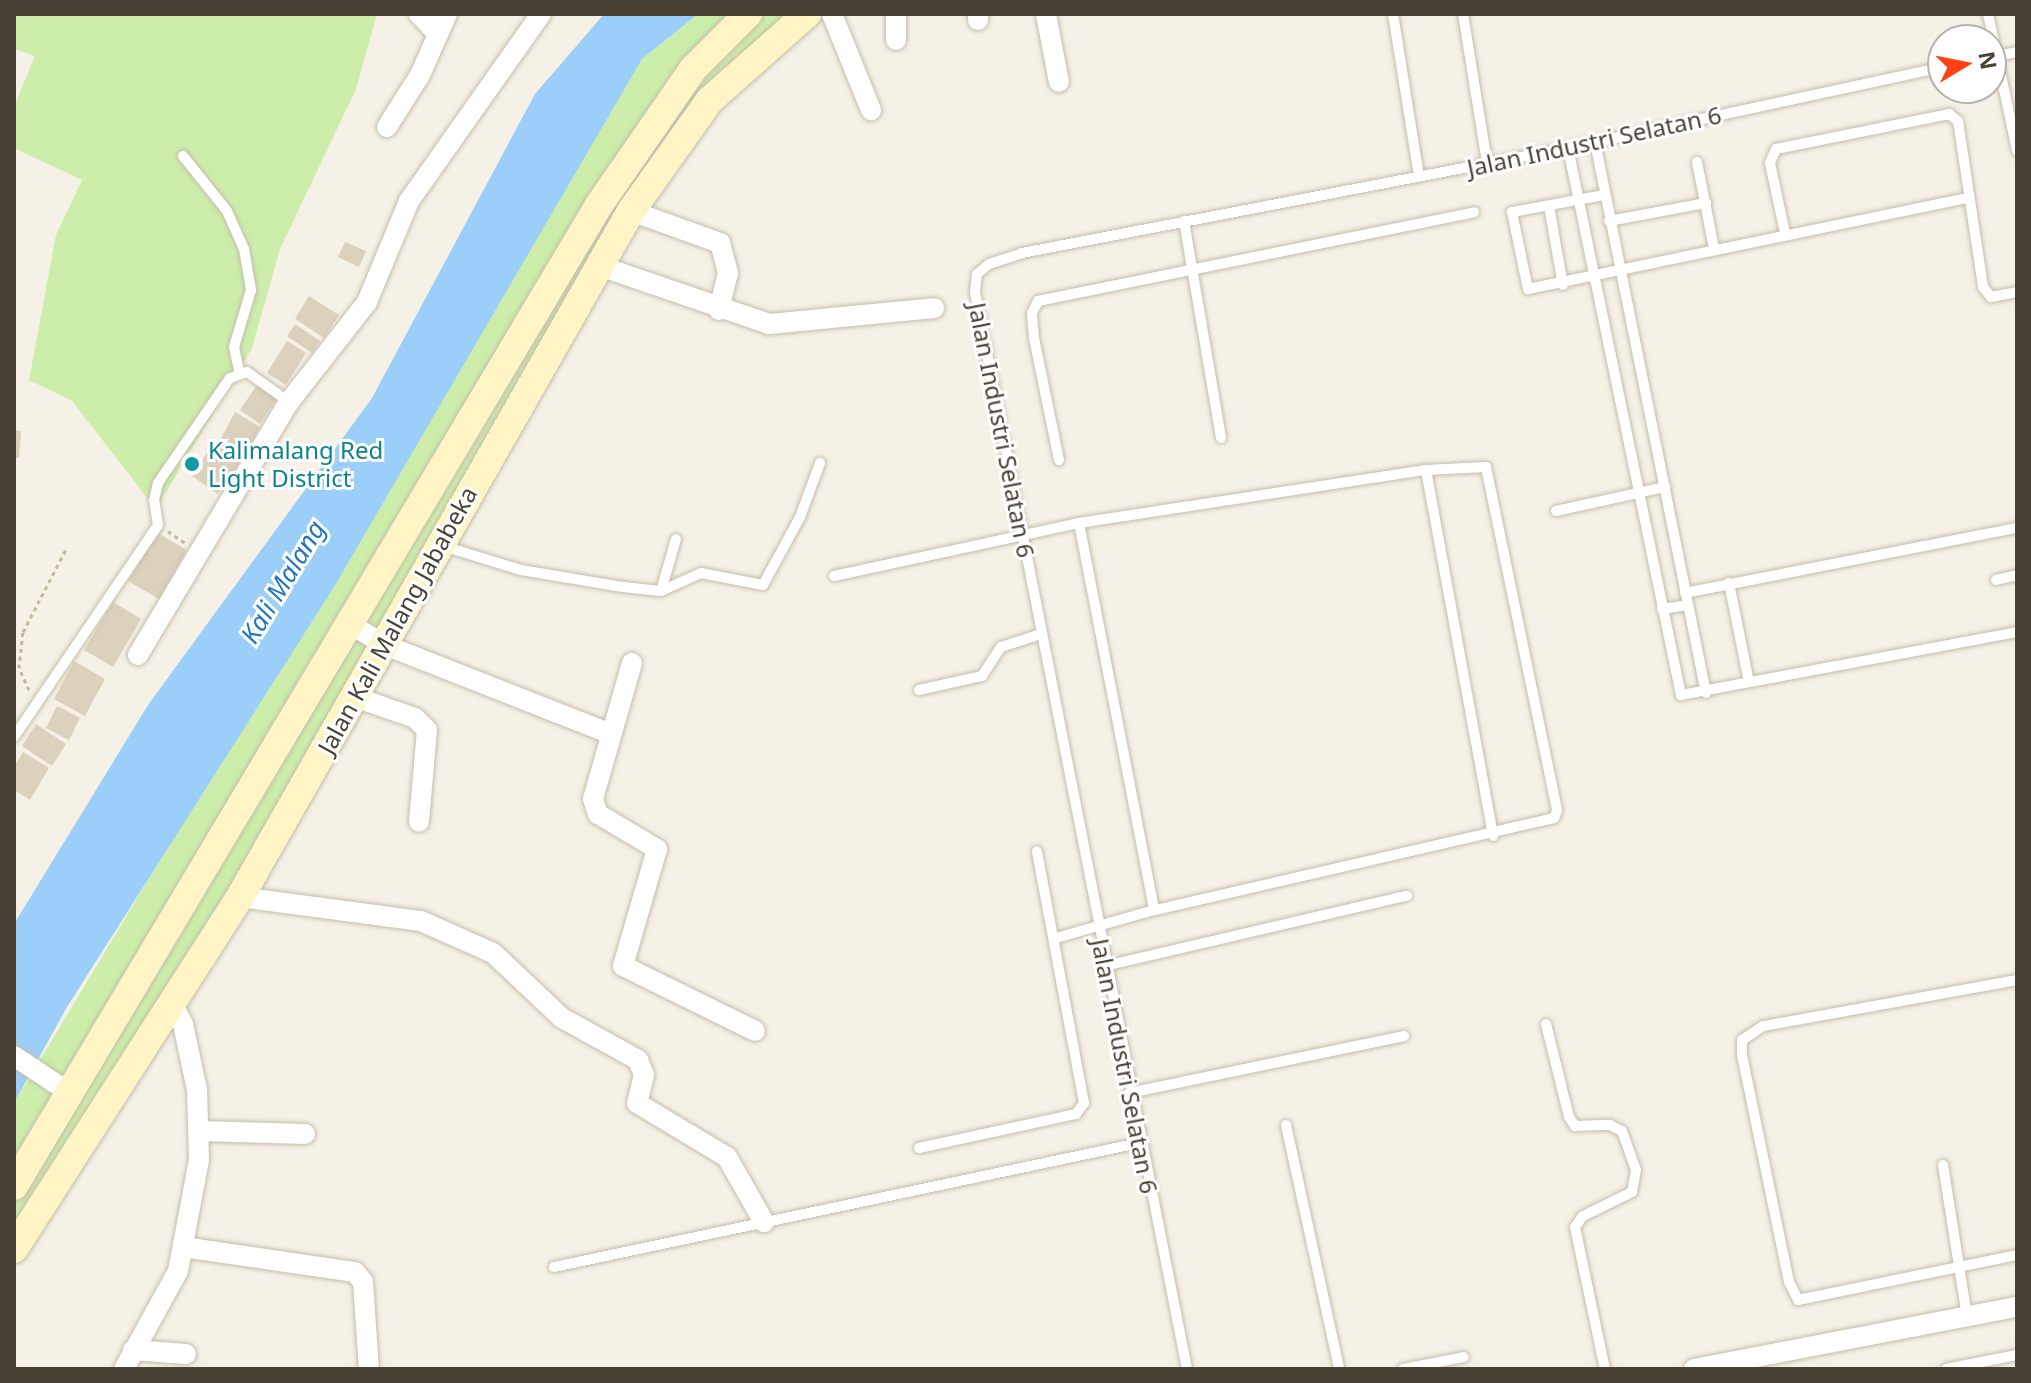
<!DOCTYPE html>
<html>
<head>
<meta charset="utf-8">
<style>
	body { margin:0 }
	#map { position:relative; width:2031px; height:1383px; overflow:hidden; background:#f5f1e6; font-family:"Noto Sans",sans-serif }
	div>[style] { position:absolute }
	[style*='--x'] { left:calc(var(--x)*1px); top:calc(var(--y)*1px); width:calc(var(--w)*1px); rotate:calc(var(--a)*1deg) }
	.green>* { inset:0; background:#cea }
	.water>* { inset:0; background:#9bcef9 }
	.building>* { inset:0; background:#dbd1bd }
	.path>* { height:3px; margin-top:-1.5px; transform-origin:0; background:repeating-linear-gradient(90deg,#c5b797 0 4px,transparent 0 8px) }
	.roads { filter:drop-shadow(0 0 2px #c5bdaa) drop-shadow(0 0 2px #c5bdaa) }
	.lane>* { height:10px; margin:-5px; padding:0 5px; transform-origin:5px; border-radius:5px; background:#fff }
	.street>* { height:20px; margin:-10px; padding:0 10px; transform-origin:10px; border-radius:10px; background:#fff }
	.secondary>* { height:28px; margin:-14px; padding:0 14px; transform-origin:14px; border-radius:14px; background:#fff4c6 }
	.dots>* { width:22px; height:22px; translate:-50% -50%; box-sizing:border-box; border:4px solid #fff; border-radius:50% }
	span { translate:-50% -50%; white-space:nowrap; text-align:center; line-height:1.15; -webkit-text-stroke:6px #fff; paint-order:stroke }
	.street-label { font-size:24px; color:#494234 }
	.culture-label { font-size:24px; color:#0d838f }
	.left { translate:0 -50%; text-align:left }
	.water-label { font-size:26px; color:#2076c2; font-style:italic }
	.frame { position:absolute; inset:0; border:16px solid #494234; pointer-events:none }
	.north { position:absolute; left:1927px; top:24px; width:80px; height:80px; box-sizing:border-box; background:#fff; border:2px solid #b6b3ae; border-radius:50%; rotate:80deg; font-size:22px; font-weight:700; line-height:32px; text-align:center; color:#494234 }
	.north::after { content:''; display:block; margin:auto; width:28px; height:36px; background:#ff4213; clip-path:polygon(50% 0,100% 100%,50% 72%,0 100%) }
</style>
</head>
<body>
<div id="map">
	<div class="green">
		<div style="clip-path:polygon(14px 14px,377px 14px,356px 89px,280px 249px,252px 348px,156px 509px,72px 401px,29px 380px,56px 235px,82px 180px,14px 148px,14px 107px,35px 56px,14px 49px)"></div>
		<div style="clip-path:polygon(698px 14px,807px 14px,733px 77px,481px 470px,14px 1249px,14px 1103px,642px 59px)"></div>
	</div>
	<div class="water">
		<div style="clip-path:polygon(604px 14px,698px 14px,642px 59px,334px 587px,67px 1007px,14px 1103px,14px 924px,148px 705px,372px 398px,535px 94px)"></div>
	</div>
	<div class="building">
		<div style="clip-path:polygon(345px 242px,366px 251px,359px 267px,338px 257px)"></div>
		<div style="clip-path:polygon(309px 296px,339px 315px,324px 338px,295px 319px)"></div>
		<div style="clip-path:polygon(295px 324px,320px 341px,312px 353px,287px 336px)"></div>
		<div style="clip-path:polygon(287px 341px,306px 353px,286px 385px,267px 373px)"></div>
		<div style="clip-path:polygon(257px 385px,277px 398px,260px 424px,240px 410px)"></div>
		<div style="clip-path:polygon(235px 412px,260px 427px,246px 452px,221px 438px)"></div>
		<div style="clip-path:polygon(14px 430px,21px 431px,19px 458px,14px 458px)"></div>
		<div style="clip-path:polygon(214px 442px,241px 460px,218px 494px,192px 476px)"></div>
		<div style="clip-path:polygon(156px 532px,187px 550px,159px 599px,128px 581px)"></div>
		<div style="clip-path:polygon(113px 602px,141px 619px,113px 667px,84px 650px)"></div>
		<div style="clip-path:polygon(74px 661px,105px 679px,85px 716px,54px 699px)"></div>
		<div style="clip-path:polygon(57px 706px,80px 718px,69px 740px,46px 728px)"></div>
		<div style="clip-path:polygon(36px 724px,66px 744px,52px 766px,22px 746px)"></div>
		<div style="clip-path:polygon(23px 752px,49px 768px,30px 800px,14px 790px,14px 767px)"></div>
	</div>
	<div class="path">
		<div style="--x:168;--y:531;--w:21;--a:35"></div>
		<div style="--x:29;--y:690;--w:24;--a:-114"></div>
		<div style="--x:19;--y:668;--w:36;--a:-84"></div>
		<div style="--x:23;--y:632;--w:93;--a:-62.6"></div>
	</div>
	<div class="roads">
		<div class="lane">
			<div style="--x:1393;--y:14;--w:164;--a:80.9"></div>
			<div style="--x:1463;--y:14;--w:151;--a:80.8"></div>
			<div style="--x:1988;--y:14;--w:140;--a:78"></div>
			<div style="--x:1991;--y:57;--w:26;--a:-11"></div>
			<div style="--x:1595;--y:142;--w:562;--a:78.61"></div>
			<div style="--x:1568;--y:148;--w:559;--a:78.33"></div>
			<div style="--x:1681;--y:695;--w:342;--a:-10.6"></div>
			<div style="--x:183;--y:156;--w:70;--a:51.3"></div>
			<div style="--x:227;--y:211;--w:42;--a:65.9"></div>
			<div style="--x:244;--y:249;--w:42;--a:80.3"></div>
			<div style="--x:251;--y:290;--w:59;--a:106.6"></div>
			<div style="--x:234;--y:347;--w:25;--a:78"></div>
			<div style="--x:1697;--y:162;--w:89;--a:78.9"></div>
			<div style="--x:1604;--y:195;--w:94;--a:169.5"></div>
			<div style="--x:1512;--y:212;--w:79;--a:78.3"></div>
			<div style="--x:1528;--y:289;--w:449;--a:-11.7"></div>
			<div style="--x:1549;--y:206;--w:80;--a:80"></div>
			<div style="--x:1184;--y:221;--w:220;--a:80.3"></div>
			<div style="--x:1609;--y:221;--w:99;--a:-10.5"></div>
			<div style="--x:1785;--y:233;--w:72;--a:-102.1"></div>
			<div style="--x:1770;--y:163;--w:15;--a:-67"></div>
			<div style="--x:1776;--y:149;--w:177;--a:-11.4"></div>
			<div style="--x:1949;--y:114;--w:11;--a:38"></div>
			<div style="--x:1958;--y:121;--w:168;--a:81.4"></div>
			<div style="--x:1983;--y:287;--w:13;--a:51"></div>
			<div style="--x:1991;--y:297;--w:26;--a:-11"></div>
			<div style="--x:1059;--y:460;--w:125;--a:-101.6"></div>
			<div style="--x:1034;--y:338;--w:25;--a:-95"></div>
			<div style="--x:1032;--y:313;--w:13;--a:-63"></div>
			<div style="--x:1038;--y:301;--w:445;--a:-11.5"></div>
			<div style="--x:1426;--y:470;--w:372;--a:79.6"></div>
			<div style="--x:1556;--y:511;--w:112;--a:-12.4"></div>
			<div style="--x:1079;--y:523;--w:394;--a:79"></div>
			<div style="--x:443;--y:546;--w:82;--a:17.1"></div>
			<div style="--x:521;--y:570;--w:103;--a:9.5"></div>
			<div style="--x:623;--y:587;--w:38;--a:6"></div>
			<div style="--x:661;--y:591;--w:44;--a:-24.2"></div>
			<div style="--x:701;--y:573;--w:63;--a:11"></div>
			<div style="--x:763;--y:585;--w:77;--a:-61.4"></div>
			<div style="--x:800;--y:517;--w:58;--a:-69.7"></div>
			<div style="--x:834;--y:576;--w:251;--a:-12.2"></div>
			<div style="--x:1079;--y:523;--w:351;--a:-8.7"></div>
			<div style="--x:1426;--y:470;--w:60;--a:-2.9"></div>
			<div style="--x:1486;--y:467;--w:351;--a:78.3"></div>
			<div style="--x:1557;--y:811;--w:8;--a:113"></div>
			<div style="--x:1554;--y:818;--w:410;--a:167"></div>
			<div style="--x:1154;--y:910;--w:102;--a:164.1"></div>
			<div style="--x:1996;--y:580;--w:22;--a:-13"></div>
			<div style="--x:1729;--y:583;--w:101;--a:78.6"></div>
			<div style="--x:661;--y:591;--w:54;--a:-73.9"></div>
			<div style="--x:1685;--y:593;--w:338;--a:-11.1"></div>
			<div style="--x:1662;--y:609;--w:25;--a:-9"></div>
			<div style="--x:919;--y:690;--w:65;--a:-12.5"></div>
			<div style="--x:982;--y:676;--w:35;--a:-57"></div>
			<div style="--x:1001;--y:647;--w:42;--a:-18"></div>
			<div style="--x:14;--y:737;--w:256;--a:-55.8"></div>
			<div style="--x:158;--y:525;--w:25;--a:-99"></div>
			<div style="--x:154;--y:500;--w:17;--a:-77"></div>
			<div style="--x:158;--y:483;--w:127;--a:-55.6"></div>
			<div style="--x:230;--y:378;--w:18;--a:-19"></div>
			<div style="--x:247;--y:372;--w:52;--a:35.5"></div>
			<div style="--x:1105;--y:966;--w:310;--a:-13.1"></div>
			<div style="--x:2017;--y:980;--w:258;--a:169.7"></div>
			<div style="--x:1763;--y:1026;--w:25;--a:146"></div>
			<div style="--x:1742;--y:1040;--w:15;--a:90"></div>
			<div style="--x:1742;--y:1055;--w:232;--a:78.3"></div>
			<div style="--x:1789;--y:1282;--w:20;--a:63"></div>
			<div style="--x:1798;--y:1300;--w:224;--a:-11.6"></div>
			<div style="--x:1546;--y:1024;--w:96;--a:76.1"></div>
			<div style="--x:1569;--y:1117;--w:11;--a:56"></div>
			<div style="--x:1575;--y:1126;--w:35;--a:-2"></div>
			<div style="--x:1610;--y:1125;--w:13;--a:27"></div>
			<div style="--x:1622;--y:1131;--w:41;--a:70.3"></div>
			<div style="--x:1636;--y:1170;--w:22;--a:100"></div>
			<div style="--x:1632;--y:1192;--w:55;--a:153.9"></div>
			<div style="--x:1583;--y:1216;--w:14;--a:126"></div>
			<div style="--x:1575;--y:1227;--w:145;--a:78.1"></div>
			<div style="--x:1129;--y:1093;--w:281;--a:-11.7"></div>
			<div style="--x:1286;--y:1125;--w:250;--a:77.7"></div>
			<div style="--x:919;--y:1148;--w:161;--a:-12.2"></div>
			<div style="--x:1076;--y:1114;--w:14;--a:-54"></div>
			<div style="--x:1084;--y:1103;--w:256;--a:-100.6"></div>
			<div style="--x:1943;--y:1165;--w:154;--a:81"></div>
			<div style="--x:554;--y:1267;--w:598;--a:-11.97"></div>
			<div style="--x:1187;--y:1369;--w:1098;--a:-101.14"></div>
			<div style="--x:975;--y:292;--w:18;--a:-84"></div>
			<div style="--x:977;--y:274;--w:16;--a:-40"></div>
			<div style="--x:989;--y:264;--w:35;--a:-18"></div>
			<div style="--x:1022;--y:253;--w:556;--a:-10.89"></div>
			<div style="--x:1568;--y:148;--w:384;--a:-12.2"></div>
			<div style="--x:1403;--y:1369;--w:62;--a:-11.1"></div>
			<div style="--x:1946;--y:1369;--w:72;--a:-11.2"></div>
		</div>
		<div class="street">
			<div style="--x:419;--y:14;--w:25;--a:47"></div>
			<div style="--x:832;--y:14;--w:104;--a:67.9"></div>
			<div style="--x:1046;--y:14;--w:69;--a:79.2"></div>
			<div style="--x:978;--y:20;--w:6;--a:-90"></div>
			<div style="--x:896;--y:40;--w:26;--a:-90"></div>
			<div style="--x:387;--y:127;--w:62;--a:-57.6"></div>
			<div style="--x:420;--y:75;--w:67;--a:-66.1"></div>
			<div style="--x:631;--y:211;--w:95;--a:19.8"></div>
			<div style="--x:720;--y:243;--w:31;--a:75"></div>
			<div style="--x:728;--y:273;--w:38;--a:104"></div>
			<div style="--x:597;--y:265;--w:182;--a:18.9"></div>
			<div style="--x:769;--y:324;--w:166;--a:-5.5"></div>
			<div style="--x:350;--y:624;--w:41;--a:31"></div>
			<div style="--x:385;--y:645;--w:243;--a:21.5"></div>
			<div style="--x:138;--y:655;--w:295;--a:-59.2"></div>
			<div style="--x:289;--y:402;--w:127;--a:-52"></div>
			<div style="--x:367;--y:302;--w:109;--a:-67.4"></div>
			<div style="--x:409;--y:201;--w:229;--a:-54.8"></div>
			<div style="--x:632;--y:663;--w:141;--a:106"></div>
			<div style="--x:593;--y:799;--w:16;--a:72"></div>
			<div style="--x:598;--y:814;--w:69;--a:30.7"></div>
			<div style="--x:657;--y:849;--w:122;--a:106.2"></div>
			<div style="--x:623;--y:966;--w:147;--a:26.2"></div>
			<div style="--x:355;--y:697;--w:64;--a:19.3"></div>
			<div style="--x:415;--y:718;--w:17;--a:45"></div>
			<div style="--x:427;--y:730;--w:92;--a:95"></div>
			<div style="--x:240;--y:897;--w:183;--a:7.6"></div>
			<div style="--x:421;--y:921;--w:79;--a:24"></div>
			<div style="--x:493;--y:953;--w:95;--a:43.3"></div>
			<div style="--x:562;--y:1018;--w:87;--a:28.9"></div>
			<div style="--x:638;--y:1060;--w:16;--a:68"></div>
			<div style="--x:644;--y:1075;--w:29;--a:104"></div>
			<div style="--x:637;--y:1103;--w:105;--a:31"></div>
			<div style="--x:727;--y:1157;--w:75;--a:60.4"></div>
			<div style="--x:14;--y:1056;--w:67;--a:33.5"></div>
			<div style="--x:200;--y:1131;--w:105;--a:1.6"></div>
			<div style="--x:183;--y:1247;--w:174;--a:8.3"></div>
			<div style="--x:355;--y:1272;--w:13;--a:51"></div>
			<div style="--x:363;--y:1282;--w:87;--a:86.1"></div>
			<div style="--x:133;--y:1350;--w:53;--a:4.3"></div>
			<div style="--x:124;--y:1369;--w:112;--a:-61.1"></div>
			<div style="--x:178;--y:1271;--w:113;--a:-79.3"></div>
			<div style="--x:199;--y:1160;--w:70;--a:-91.6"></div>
			<div style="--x:197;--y:1090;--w:67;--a:-102"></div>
			<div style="--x:183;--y:1024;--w:26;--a:-118"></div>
			<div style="--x:1694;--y:1369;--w:329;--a:-10.9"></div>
		</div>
		<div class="secondary">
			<div style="--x:14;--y:1186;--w:1142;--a:-59.19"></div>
			<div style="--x:599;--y:205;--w:165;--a:-55.3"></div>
			<div style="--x:693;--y:69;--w:78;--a:-45"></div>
			<div style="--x:14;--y:1249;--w:418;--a:-57.3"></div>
			<div style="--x:240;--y:897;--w:790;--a:-60.32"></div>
			<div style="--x:631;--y:211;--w:136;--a:-54.6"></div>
			<div style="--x:710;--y:100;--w:130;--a:-41.6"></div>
		</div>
	</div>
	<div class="dots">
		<div style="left:192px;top:464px;background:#0f9aa8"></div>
	</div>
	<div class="street-label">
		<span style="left:1594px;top:141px;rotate:-12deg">Jalan Industri Selatan 6</span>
		<span style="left:1002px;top:430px;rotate:79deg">Jalan Industri Selatan 6</span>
		<span style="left:397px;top:620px;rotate:-61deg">Jalan Kali Malang Jababeka</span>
		<span style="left:1125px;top:1066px;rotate:79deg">Jalan Industri Selatan 6</span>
	</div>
	<div class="culture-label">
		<span class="left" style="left:208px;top:464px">Kalimalang Red<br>Light District</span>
	</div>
	<div class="water-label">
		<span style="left:283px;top:582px;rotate:-59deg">Kali Malang</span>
	</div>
	<div class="frame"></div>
	<div class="north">N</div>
</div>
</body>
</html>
